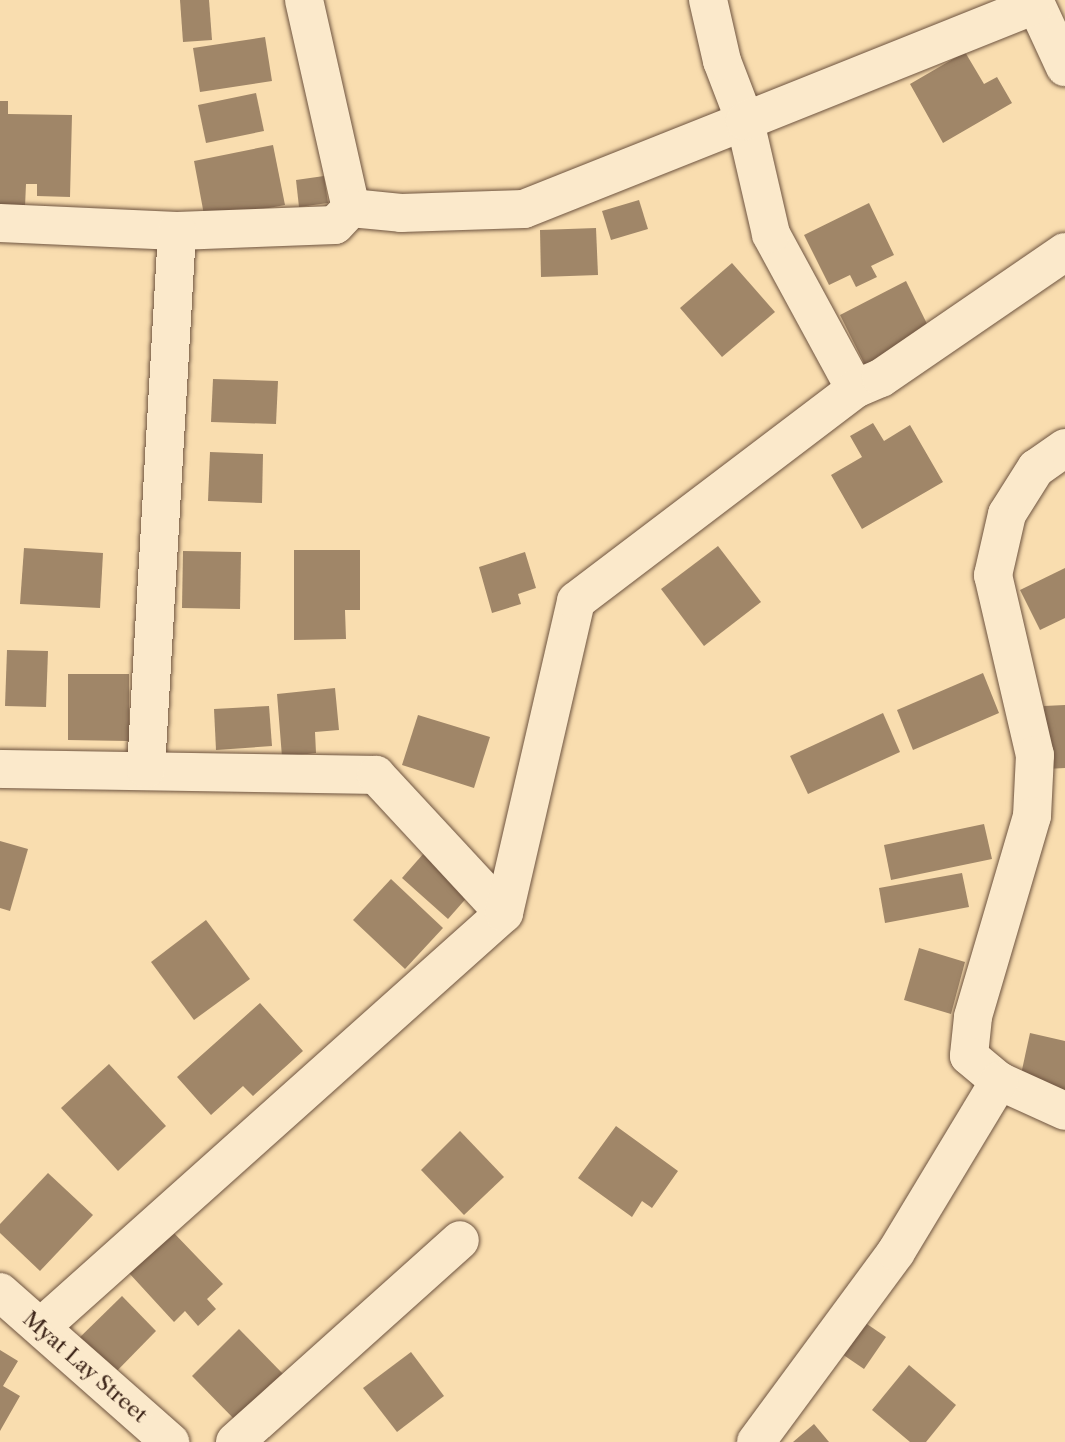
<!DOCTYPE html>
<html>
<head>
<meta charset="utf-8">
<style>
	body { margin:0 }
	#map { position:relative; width:1065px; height:1442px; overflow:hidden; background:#f9ddaf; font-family:"Libre Caslon Text",serif }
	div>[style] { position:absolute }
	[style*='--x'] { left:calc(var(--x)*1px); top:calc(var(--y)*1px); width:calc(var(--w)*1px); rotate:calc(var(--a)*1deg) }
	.building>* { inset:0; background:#a08668 }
	.roads { filter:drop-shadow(0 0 2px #6e5440) drop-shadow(0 0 2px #6e5440) }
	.street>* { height:38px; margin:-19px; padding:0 19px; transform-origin:19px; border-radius:19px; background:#fbe9cb }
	span { translate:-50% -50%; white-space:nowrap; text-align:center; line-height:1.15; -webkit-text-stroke:7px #fbe9cb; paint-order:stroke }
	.street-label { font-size:21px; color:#3f271b }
</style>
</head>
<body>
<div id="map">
	<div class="building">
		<div style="clip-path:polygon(180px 0,209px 0,212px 40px,183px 42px)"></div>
		<div style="clip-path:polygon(265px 37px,272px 81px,200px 92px,193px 48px)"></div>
		<div style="clip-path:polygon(965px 52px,984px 84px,997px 77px,1012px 103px,943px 143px,910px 84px)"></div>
		<div style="clip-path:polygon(256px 93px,264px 131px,206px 143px,198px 105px)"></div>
		<div style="clip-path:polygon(0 101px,8px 101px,8px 114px,72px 115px,70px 197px,37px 196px,37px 184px,26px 184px,25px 207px,0 207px)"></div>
		<div style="clip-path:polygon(273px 145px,285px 205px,205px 220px,194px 161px)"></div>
		<div style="clip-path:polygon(324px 176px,328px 203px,299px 207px,296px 180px)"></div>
		<div style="clip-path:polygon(639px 200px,648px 229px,611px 240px,602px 211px)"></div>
		<div style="clip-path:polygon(869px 203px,894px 255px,871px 266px,877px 277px,856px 287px,850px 275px,829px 285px,804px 235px)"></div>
		<div style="clip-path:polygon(596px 228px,598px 275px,541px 277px,540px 230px)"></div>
		<div style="clip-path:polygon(732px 263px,775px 312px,722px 357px,680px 308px)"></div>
		<div style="clip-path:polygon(906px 281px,931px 332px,865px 365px,840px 315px)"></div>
		<div style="clip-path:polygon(213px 379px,278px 381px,276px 424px,211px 422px)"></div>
		<div style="clip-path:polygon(873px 423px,884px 441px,910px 425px,943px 482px,862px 529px,831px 475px,862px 457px,850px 436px)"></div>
		<div style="clip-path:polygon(210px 452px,263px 454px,262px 503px,208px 501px)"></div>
		<div style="clip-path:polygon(718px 546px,761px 602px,704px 646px,661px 589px)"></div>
		<div style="clip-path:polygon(24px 548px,103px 553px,100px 608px,20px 604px)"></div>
		<div style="clip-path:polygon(294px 550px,360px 550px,360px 610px,345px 610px,346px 639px,294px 640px)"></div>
		<div style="clip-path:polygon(183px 551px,241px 552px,240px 609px,182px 608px)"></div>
		<div style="clip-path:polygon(525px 552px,536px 588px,518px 594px,521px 604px,492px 613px,479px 567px)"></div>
		<div style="clip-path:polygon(1065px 568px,1065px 618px,1040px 630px,1020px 590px)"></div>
		<div style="clip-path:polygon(7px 650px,48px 651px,46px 707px,5px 706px)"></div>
		<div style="clip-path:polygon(983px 673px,999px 713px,913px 750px,897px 710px)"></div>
		<div style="clip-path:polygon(68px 674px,129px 674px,129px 741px,68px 740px)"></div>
		<div style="clip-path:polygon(335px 688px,339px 730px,315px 732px,316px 753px,282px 757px,277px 694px)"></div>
		<div style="clip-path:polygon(1065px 705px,1065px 768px,1046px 769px,1044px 706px)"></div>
		<div style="clip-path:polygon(269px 706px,272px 746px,216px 750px,214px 709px)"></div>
		<div style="clip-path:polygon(883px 713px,900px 752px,808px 794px,790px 756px)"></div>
		<div style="clip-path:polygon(418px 715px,490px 737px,474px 788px,402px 765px)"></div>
		<div style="clip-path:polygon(984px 824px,992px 859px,891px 880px,884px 845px)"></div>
		<div style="clip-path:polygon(0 841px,28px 849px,10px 911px,0 908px)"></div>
		<div style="clip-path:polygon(424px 853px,470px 894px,448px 919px,402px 878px)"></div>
		<div style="clip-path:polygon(962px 873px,969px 907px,885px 923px,879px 888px)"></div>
		<div style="clip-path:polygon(391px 879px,443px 928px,405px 969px,353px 920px)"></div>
		<div style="clip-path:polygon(206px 920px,250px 979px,194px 1020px,151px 962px)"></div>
		<div style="clip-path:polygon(919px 948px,965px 962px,951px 1014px,904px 1000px)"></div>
		<div style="clip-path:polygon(260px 1003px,303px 1051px,253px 1096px,243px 1086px,211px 1115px,177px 1077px)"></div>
		<div style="clip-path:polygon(1030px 1033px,1065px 1041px,1065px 1090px,1020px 1079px)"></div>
		<div style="clip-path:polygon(109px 1064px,166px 1126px,118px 1171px,61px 1108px)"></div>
		<div style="clip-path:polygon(616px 1126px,678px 1171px,652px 1208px,642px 1201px,632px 1217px,578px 1178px)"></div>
		<div style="clip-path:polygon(460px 1131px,504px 1177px,464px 1215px,421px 1170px)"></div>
		<div style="clip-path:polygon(48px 1173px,93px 1215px,40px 1271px,0 1233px,0 1224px)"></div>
		<div style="clip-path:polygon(172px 1231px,223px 1284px,207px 1299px,216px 1309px,198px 1326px,185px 1311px,174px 1322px,129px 1273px)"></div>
		<div style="clip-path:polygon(122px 1296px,156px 1331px,110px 1378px,74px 1343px)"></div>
		<div style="clip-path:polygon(864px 1322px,886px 1337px,864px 1369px,842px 1354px)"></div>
		<div style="clip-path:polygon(239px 1329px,285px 1376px,238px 1423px,192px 1376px)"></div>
		<div style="clip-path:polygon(0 1350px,18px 1361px,3px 1386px,20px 1396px,0 1431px)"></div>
		<div style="clip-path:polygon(411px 1352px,444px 1396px,397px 1432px,363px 1388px)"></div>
		<div style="clip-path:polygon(909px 1365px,956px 1405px,926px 1442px,910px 1442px,872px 1410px)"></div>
		<div style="clip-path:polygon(814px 1424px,829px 1442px,793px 1442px)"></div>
	</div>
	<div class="roads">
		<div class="street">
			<div style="--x:304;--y:0;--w:213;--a:77.3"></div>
			<div style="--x:1034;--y:0;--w:74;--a:65.2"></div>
			<div style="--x:351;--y:208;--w:50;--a:5.7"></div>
			<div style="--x:401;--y:213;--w:123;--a:-1.9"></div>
			<div style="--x:524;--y:209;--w:238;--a:-21.7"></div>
			<div style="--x:745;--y:121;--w:64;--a:-111"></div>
			<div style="--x:722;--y:61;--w:63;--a:-102.9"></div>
			<div style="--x:0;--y:223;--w:177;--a:2.6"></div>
			<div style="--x:177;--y:231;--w:158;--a:-2.2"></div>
			<div style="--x:335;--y:225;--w:23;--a:-47"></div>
			<div style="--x:855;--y:389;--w:176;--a:-118.5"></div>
			<div style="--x:771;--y:234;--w:116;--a:-103"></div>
			<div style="--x:745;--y:121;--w:312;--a:-21.8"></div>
			<div style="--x:1065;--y:448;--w:35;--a:145"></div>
			<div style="--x:1036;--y:468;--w:54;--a:122.2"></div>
			<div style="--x:1007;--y:514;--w:63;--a:102.9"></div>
			<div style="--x:993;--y:575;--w:185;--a:76.9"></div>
			<div style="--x:1035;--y:755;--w:61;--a:92.8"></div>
			<div style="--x:1032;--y:816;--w:209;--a:106.4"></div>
			<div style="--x:973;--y:1017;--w:39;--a:96"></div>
			<div style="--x:969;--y:1056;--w:39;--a:40"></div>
			<div style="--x:999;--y:1081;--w:72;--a:24.4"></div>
			<div style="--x:0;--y:769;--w:376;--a:0.9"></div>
			<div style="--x:376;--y:775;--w:188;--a:47.2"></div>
			<div style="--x:146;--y:769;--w:539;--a:-86.7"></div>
			<div style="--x:0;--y:1292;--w:227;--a:41.4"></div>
			<div style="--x:41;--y:1327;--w:621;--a:-41.8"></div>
			<div style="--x:504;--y:913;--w:320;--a:-77"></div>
			<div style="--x:576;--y:601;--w:350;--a:-37.2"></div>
			<div style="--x:855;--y:389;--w:28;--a:-23"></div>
			<div style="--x:881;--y:378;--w:223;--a:-34.4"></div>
			<div style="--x:235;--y:1442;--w:302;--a:-41.9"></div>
			<div style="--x:756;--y:1442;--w:236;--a:-53.6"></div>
			<div style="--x:896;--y:1252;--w:200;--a:-58.9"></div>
		</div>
	</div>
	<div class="street-label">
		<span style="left:85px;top:1367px;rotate:41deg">Myat Lay Street</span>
	</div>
</div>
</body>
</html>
